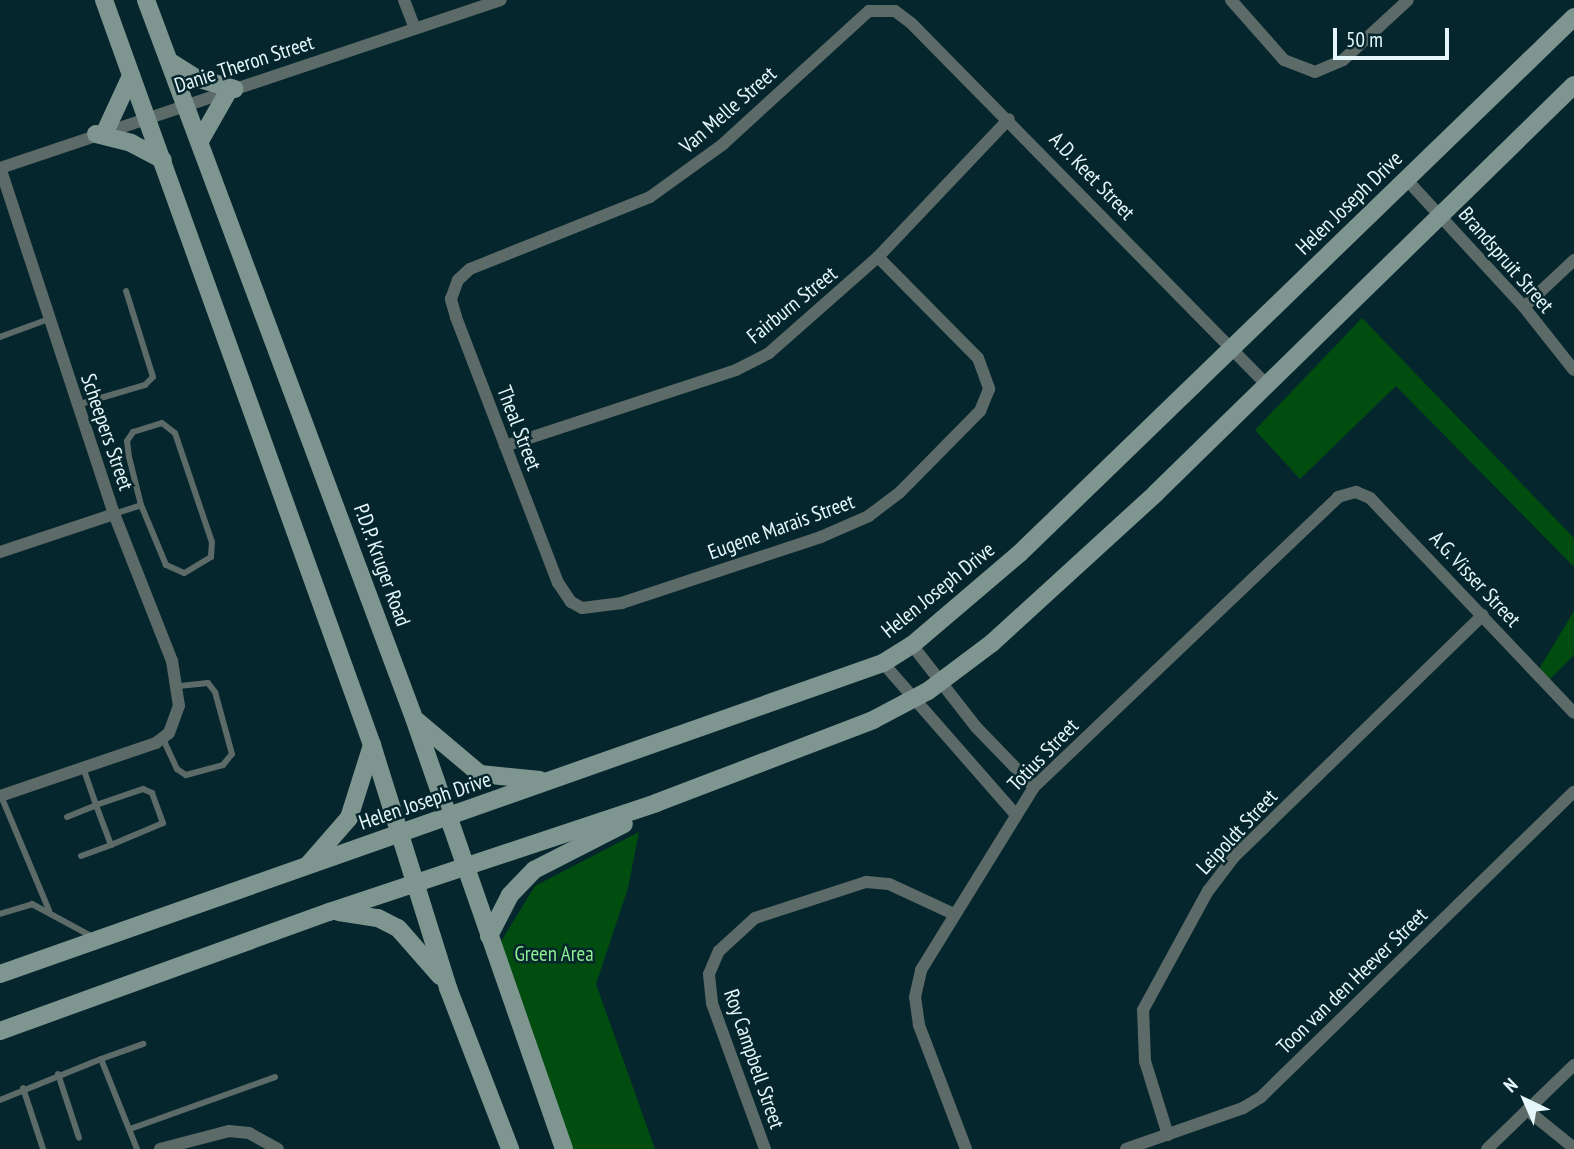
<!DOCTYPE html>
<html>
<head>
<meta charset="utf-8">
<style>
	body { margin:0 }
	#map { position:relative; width:1574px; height:1149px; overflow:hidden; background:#06262d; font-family:"PT Sans Narrow",sans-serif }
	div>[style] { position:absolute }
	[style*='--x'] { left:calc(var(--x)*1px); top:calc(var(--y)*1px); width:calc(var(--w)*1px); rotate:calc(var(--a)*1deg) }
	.green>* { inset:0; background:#004d0f }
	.lane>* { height:6px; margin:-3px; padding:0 3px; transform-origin:3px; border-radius:3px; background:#5d6b68 }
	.street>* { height:12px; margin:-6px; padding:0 6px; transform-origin:6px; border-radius:6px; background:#5d6b68 }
	.secondary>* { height:18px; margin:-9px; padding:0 9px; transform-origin:9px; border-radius:9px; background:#7f9590 }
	span { translate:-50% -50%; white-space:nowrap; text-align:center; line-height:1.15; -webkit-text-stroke:5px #06262d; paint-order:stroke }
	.street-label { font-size:21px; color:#e5f7fb }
	.park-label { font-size:21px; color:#8eee92 }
	.north { position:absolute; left:1490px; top:1065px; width:70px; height:70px; -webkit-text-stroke:5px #06262d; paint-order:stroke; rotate:316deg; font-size:19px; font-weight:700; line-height:28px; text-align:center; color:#e5f7fb }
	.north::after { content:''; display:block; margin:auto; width:24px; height:32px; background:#e5f7fb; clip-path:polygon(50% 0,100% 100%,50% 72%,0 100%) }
	.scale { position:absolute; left:1333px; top:28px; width:116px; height:32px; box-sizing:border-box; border:4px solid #e5f7fb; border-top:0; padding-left:9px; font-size:21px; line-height:24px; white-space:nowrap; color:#e5f7fb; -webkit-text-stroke:5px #06262d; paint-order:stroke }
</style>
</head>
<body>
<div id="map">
	<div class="green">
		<div style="clip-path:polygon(1362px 318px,1574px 538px,1574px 567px,1396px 386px,1300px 479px,1255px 430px)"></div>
		<div style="clip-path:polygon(1574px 611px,1574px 655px,1549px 680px,1539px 669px)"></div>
		<div style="clip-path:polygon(639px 832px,628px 888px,596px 984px,655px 1149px,571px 1149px,497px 948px,535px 886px)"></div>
	</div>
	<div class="lane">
		<div style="--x:0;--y:337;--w:52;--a:-20.2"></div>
		<div style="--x:77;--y:405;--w:71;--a:-16.4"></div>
		<div style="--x:145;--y:385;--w:11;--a:-45"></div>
		<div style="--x:153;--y:377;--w:90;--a:-107.4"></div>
		<div style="--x:162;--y:423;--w:16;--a:38"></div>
		<div style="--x:175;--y:433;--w:115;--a:71.3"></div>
		<div style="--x:212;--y:542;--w:15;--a:94"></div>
		<div style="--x:211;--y:557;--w:31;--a:149"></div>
		<div style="--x:184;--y:573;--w:20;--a:-156"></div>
		<div style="--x:166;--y:565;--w:65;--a:-112.6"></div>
		<div style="--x:141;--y:505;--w:49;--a:-104"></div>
		<div style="--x:129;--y:457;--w:16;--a:-97"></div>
		<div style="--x:127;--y:441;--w:11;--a:-56"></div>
		<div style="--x:133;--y:432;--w:30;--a:-17"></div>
		<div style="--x:114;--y:514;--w:28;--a:-18"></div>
		<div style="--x:163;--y:739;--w:33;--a:65"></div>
		<div style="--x:177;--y:769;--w:11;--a:34"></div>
		<div style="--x:186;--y:775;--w:38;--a:-15"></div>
		<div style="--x:223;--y:765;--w:14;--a:-51"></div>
		<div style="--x:232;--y:754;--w:64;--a:-105.3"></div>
		<div style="--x:215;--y:692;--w:11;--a:-128"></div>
		<div style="--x:208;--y:683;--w:30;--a:174"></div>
		<div style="--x:1;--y:796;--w:124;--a:67.2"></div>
		<div style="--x:67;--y:817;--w:31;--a:-22"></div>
		<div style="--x:96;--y:805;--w:50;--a:-18.8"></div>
		<div style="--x:143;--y:789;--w:10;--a:24"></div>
		<div style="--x:152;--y:793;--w:32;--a:70"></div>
		<div style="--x:163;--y:823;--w:56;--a:157.1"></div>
		<div style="--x:111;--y:845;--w:43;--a:-110.6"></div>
		<div style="--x:96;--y:805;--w:39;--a:-109"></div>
		<div style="--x:81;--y:856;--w:32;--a:-20"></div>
		<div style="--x:0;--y:914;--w:34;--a:-17"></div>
		<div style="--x:32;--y:904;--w:69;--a:28.4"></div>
		<div style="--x:101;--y:1059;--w:45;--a:-19.7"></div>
		<div style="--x:58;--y:1074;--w:67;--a:71.8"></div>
		<div style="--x:23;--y:1088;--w:64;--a:71.8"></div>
		<div style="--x:0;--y:1100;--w:109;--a:-22.1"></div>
		<div style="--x:101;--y:1059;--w:97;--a:68.2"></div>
		<div style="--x:130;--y:1129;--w:154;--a:-19.7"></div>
	</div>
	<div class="street">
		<div style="--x:404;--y:0;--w:28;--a:69"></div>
		<div style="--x:1231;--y:0;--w:80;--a:48.5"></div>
		<div style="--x:1284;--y:60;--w:33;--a:21"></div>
		<div style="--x:1315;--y:72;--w:30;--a:-23"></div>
		<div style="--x:1343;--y:60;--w:88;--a:-42.7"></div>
		<div style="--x:0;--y:168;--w:528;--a:-18.54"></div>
		<div style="--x:1406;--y:179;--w:174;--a:47.3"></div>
		<div style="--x:1524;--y:307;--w:80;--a:51.6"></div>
		<div style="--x:878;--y:257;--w:142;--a:45.3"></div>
		<div style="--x:978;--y:358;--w:33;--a:70"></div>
		<div style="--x:989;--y:389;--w:24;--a:112"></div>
		<div style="--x:980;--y:411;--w:115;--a:134.6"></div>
		<div style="--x:899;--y:493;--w:38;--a:143"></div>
		<div style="--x:869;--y:516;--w:52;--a:156.4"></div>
		<div style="--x:821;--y:537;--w:210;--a:161.7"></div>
		<div style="--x:622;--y:603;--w:40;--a:172.9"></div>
		<div style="--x:582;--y:608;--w:13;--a:-151"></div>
		<div style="--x:571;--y:602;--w:23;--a:-124"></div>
		<div style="--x:558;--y:583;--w:285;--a:-111"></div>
		<div style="--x:456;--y:317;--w:19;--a:-106"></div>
		<div style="--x:451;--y:299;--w:20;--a:-70"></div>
		<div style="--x:458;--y:280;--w:16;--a:-43"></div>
		<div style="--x:470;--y:269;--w:194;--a:-21.8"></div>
		<div style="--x:650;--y:197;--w:89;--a:-35.8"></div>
		<div style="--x:722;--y:145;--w:199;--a:-42.4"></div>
		<div style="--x:869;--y:11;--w:26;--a:0"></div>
		<div style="--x:895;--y:11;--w:20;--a:37"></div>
		<div style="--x:911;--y:23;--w:505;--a:45.48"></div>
		<div style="--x:1524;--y:307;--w:69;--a:-43.2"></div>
		<div style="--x:505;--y:446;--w:243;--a:-18.2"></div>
		<div style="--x:736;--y:370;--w:37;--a:-27"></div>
		<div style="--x:769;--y:353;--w:145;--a:-41.4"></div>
		<div style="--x:878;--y:257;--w:190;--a:-46.5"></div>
		<div style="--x:0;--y:552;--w:120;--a:-18.4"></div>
		<div style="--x:912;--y:645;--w:104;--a:52"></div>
		<div style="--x:976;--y:727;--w:83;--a:46"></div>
		<div style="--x:883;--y:663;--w:201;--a:48.8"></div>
		<div style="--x:0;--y:796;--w:165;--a:-18.8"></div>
		<div style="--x:156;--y:743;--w:16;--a:-38"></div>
		<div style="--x:169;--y:733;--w:29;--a:-70"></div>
		<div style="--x:179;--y:706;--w:46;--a:-98.8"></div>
		<div style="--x:172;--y:661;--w:158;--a:-111.5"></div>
		<div style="--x:114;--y:514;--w:364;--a:-108.2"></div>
		<div style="--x:1527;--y:1110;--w:60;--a:39"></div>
		<div style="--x:1168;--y:1135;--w:77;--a:-107.3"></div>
		<div style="--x:1145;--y:1061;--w:51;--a:-92.2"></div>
		<div style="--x:1143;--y:1010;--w:136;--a:-61.4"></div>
		<div style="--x:1208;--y:891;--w:43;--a:-52.6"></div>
		<div style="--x:1234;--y:857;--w:347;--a:-44.2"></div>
		<div style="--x:160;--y:1149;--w:71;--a:-14.6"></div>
		<div style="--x:229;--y:1131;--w:20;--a:6"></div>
		<div style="--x:249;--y:1133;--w:33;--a:29"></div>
		<div style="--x:765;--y:1149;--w:155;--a:-110"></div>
		<div style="--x:712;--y:1003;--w:29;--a:-96"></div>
		<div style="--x:709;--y:974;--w:25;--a:-67"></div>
		<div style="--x:719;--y:951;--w:49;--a:-42.5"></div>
		<div style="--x:755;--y:918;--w:117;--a:-18"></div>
		<div style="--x:866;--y:882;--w:23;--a:5"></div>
		<div style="--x:889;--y:884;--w:72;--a:24.8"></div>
		<div style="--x:966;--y:1149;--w:133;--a:-110.8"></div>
		<div style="--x:919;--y:1025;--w:28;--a:-98"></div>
		<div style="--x:915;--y:997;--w:28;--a:-77"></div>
		<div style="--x:921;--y:970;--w:215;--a:-58.3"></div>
		<div style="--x:1034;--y:787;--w:420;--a:-43.6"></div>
		<div style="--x:1338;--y:497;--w:19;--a:-16"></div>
		<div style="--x:1356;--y:492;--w:15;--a:23"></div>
		<div style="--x:1370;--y:498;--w:296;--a:46.5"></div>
		<div style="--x:1126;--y:1149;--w:124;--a:-19.3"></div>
		<div style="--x:1243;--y:1108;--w:21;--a:-31"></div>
		<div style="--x:1261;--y:1097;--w:437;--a:-44.3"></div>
		<div style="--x:1487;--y:1149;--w:121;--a:-44"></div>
	</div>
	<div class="secondary">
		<div style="--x:104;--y:0;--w:792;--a:70.21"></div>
		<div style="--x:372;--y:745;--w:255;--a:72.6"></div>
		<div style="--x:448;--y:988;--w:173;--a:68.9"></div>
		<div style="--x:146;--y:0;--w:766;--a:69.53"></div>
		<div style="--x:414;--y:718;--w:456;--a:70.8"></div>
		<div style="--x:172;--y:63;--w:28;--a:32"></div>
		<div style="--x:196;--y:78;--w:40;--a:16"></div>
		<div style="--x:106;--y:130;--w:60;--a:-65.2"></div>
		<div style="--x:96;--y:134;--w:36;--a:14"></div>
		<div style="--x:131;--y:143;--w:36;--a:28"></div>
		<div style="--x:201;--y:139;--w:56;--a:-60.3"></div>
		<div style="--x:417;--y:721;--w:82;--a:40.1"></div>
		<div style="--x:480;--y:774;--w:60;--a:5.7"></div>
		<div style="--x:308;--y:865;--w:62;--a:-48.9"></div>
		<div style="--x:349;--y:818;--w:77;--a:-72.5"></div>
		<div style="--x:339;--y:912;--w:39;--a:9"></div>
		<div style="--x:378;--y:918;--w:22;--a:27"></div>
		<div style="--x:398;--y:928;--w:64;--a:48.8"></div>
		<div style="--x:489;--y:936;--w:46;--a:-62.9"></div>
		<div style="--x:510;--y:895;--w:35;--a:-46"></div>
		<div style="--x:534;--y:870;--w:101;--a:-27.1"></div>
		<div style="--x:0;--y:974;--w:936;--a:-19.4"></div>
		<div style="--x:883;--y:663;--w:34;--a:-32"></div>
		<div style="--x:912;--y:645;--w:142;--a:-40.4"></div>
		<div style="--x:1020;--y:553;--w:771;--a:-44.05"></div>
		<div style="--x:0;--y:1031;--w:350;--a:-19.9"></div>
		<div style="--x:329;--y:912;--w:345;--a:-18.4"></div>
		<div style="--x:656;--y:803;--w:232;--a:-20.9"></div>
		<div style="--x:873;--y:720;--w:62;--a:-27.8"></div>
		<div style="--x:928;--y:691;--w:80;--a:-36.9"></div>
		<div style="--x:992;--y:643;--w:222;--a:-42.4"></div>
		<div style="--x:1156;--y:493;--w:584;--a:-44.31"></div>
	</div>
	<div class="street-label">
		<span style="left:244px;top:64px;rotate:-18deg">Danie Theron Street</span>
		<span style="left:728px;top:110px;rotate:-41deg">Van Melle Street</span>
		<span style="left:1092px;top:176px;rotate:46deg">A.D. Keet Street</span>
		<span style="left:1349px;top:203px;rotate:-44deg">Helen Joseph Drive</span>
		<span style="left:1506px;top:260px;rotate:49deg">Brandspruit Street</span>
		<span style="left:792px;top:305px;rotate:-39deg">Fairburn Street</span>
		<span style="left:519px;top:428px;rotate:69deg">Theal Street</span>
		<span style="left:107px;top:432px;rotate:71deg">Scheepers Street</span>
		<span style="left:781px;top:527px;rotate:-20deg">Eugene Marais Street</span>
		<span style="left:382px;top:565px;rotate:70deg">P.D.P. Kruger Road</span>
		<span style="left:1475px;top:579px;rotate:47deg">A.G. Visser Street</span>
		<span style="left:938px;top:590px;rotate:-39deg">Helen Joseph Drive</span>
		<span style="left:1043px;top:755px;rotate:-46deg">Totius Street</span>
		<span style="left:425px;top:801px;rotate:-19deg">Helen Joseph Drive</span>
		<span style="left:1237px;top:832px;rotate:-47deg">Leipoldt Street</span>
		<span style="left:1352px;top:981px;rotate:-44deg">Toon van den Heever Street</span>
		<span style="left:754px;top:1059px;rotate:71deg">Roy Campbell Street</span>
	</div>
	<div class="park-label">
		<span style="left:554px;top:954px">Green Area</span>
	</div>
	<div class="north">N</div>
	<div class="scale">50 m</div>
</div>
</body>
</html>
